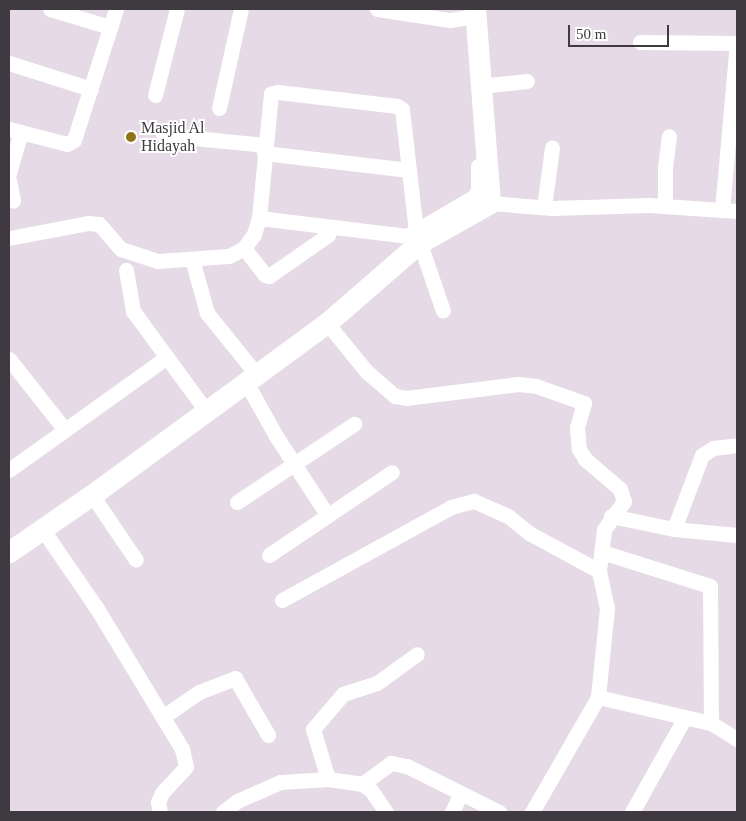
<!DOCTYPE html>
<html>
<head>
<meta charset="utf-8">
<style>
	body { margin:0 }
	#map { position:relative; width:746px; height:821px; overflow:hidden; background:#e5dae6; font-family:"Times New Roman",serif }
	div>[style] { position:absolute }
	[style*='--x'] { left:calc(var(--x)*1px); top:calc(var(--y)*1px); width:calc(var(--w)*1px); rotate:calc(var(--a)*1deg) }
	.street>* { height:15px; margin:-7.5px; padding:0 7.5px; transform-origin:7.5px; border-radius:7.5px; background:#fff }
	.secondary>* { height:21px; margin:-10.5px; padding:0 10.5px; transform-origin:10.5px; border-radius:10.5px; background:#fff }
	.dots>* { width:14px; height:14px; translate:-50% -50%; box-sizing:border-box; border:2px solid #fff; border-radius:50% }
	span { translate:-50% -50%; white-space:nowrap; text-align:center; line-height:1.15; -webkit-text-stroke:4px #fff; paint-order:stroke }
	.poi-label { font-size:16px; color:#3e3a3f }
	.left { translate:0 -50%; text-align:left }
	.frame { position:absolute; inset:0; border:10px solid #3e3a3f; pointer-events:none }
	.scale { position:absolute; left:568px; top:25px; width:101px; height:22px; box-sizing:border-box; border:2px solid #3e3a3f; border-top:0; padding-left:6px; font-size:15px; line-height:18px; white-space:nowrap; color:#3e3a3f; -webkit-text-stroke:4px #fff; paint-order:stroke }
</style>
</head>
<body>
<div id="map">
	<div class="street">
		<div style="--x:50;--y:9;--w:63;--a:16.7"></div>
		<div style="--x:377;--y:9;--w:74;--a:8.6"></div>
		<div style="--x:450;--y:20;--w:25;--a:-9"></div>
		<div style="--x:640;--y:42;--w:97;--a:0.6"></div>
		<div style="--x:9;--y:63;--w:86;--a:17.6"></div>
		<div style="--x:481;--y:86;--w:46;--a:-6.2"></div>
		<div style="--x:155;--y:95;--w:89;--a:-75.7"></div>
		<div style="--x:219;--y:108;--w:101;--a:-77.5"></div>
		<div style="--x:9;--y:129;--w:60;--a:14.5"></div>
		<div style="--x:67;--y:144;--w:8;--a:-30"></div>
		<div style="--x:74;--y:140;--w:138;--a:-72.2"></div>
		<div style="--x:163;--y:135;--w:102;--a:5.6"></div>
		<div style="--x:264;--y:153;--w:146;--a:6.7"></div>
		<div style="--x:9;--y:173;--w:43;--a:-73.7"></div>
		<div style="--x:9;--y:180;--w:21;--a:79"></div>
		<div style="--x:490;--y:203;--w:62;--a:4.6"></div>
		<div style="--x:552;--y:208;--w:97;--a:-1.8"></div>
		<div style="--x:649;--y:205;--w:88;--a:3.9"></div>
		<div style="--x:665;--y:206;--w:38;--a:-90"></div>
		<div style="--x:665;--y:168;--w:32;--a:-83"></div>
		<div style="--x:544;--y:207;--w:60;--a:-82.3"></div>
		<div style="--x:722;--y:210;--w:168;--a:-84.9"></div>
		<div style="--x:259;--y:218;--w:149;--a:6.9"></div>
		<div style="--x:407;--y:236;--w:79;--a:-30.5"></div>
		<div style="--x:475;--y:196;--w:7;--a:-63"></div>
		<div style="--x:478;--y:190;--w:24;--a:-90"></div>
		<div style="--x:9;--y:238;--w:80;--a:-10.8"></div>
		<div style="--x:88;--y:223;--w:11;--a:5"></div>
		<div style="--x:99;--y:224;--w:33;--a:49"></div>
		<div style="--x:121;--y:249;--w:39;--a:18"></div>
		<div style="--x:158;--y:261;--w:71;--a:-4"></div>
		<div style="--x:229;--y:256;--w:17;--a:-28"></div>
		<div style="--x:244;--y:248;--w:17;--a:-54"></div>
		<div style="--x:254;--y:234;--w:17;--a:-73"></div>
		<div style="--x:259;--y:218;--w:125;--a:-84.5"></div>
		<div style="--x:271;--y:94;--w:7;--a:-16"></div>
		<div style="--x:278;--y:92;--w:120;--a:6.7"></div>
		<div style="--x:397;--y:106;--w:6;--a:31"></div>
		<div style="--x:402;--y:109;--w:124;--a:83.5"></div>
		<div style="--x:416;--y:232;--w:83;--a:71.1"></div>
		<div style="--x:244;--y:248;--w:34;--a:52"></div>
		<div style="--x:265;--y:275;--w:4;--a:14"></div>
		<div style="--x:269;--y:276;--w:72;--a:-34.8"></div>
		<div style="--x:328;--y:235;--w:9;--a:-69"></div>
		<div style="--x:192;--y:259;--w:56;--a:74.5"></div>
		<div style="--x:207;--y:313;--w:80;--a:51.1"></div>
		<div style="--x:126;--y:270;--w:42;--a:80.3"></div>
		<div style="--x:133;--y:311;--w:125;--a:53.8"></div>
		<div style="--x:327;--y:323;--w:62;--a:50.9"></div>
		<div style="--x:366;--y:371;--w:38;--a:41"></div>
		<div style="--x:395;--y:396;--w:11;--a:10"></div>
		<div style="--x:406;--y:398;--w:113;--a:-7.1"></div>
		<div style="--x:518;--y:384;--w:18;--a:6"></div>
		<div style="--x:536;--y:386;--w:51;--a:19.5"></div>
		<div style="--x:584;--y:403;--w:26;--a:106"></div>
		<div style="--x:577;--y:428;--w:21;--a:85"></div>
		<div style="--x:579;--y:449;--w:12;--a:59"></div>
		<div style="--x:585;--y:459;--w:46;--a:40.6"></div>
		<div style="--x:620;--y:489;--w:13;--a:72"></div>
		<div style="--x:624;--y:501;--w:35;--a:125"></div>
		<div style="--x:604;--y:530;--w:41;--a:97"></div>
		<div style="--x:599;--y:571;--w:38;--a:78"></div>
		<div style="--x:607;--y:608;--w:89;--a:95.8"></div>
		<div style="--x:9;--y:359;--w:90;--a:51.7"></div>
		<div style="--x:247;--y:384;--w:60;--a:60.9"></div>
		<div style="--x:276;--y:436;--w:95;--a:57"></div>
		<div style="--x:9;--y:470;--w:194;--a:-35.6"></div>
		<div style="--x:92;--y:495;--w:78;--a:55.9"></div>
		<div style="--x:237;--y:502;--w:141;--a:-33.7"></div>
		<div style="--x:611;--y:516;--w:64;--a:11.7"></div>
		<div style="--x:674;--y:529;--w:63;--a:5.4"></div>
		<div style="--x:674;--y:529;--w:79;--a:-69.3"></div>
		<div style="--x:702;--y:455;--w:13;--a:-32"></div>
		<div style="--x:713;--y:448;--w:24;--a:-7"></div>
		<div style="--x:43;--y:530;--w:93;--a:55.5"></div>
		<div style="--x:96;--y:607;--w:166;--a:58.8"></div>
		<div style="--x:182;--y:749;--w:18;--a:77"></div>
		<div style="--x:186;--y:767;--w:35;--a:133"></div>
		<div style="--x:162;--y:793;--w:10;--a:114"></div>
		<div style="--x:158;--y:802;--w:10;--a:79"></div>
		<div style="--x:602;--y:552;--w:113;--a:17.5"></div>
		<div style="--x:710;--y:586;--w:137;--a:89.6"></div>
		<div style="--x:269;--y:555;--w:148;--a:-34"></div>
		<div style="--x:282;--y:600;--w:193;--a:-28.8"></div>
		<div style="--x:451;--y:507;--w:24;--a:-15"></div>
		<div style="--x:474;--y:501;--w:37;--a:24"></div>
		<div style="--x:508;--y:516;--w:27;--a:39"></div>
		<div style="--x:529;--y:533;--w:80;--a:28.5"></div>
		<div style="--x:164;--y:716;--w:42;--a:-34.4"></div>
		<div style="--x:199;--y:692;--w:39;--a:-21"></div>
		<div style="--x:235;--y:678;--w:66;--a:59.9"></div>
		<div style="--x:328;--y:779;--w:52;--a:-106.7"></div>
		<div style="--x:313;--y:729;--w:46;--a:-49.4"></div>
		<div style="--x:343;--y:694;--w:36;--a:-18"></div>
		<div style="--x:377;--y:683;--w:49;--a:-35.9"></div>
		<div style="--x:362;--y:784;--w:36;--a:-36"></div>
		<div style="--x:391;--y:763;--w:16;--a:11"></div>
		<div style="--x:407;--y:766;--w:103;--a:26.6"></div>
		<div style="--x:223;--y:812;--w:18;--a:-38"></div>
		<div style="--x:237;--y:801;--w:47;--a:-23.8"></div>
		<div style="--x:280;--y:782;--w:48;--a:-3.6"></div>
		<div style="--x:328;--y:779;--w:34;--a:8"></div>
		<div style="--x:362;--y:784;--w:11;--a:34"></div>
		<div style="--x:371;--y:790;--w:27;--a:56"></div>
		<div style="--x:452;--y:812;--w:21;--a:-65"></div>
		<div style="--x:532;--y:812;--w:133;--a:-60.1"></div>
		<div style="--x:598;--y:697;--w:116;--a:13"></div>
		<div style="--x:711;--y:723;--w:31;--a:32"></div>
		<div style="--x:632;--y:812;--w:107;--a:-60.8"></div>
	</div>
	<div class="secondary">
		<div style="--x:9;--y:552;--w:111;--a:-34.7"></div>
		<div style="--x:100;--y:489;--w:281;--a:-36.2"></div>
		<div style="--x:327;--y:323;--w:122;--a:-41"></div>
		<div style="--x:419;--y:243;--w:81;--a:-29.4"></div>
		<div style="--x:490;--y:203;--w:195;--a:-94.4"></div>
	</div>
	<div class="dots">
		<div style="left:131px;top:137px;background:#907318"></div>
	</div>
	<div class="poi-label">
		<span class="left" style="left:141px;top:137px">Masjid Al<br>Hidayah</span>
	</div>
	<div class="frame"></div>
	<div class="scale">50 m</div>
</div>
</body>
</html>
